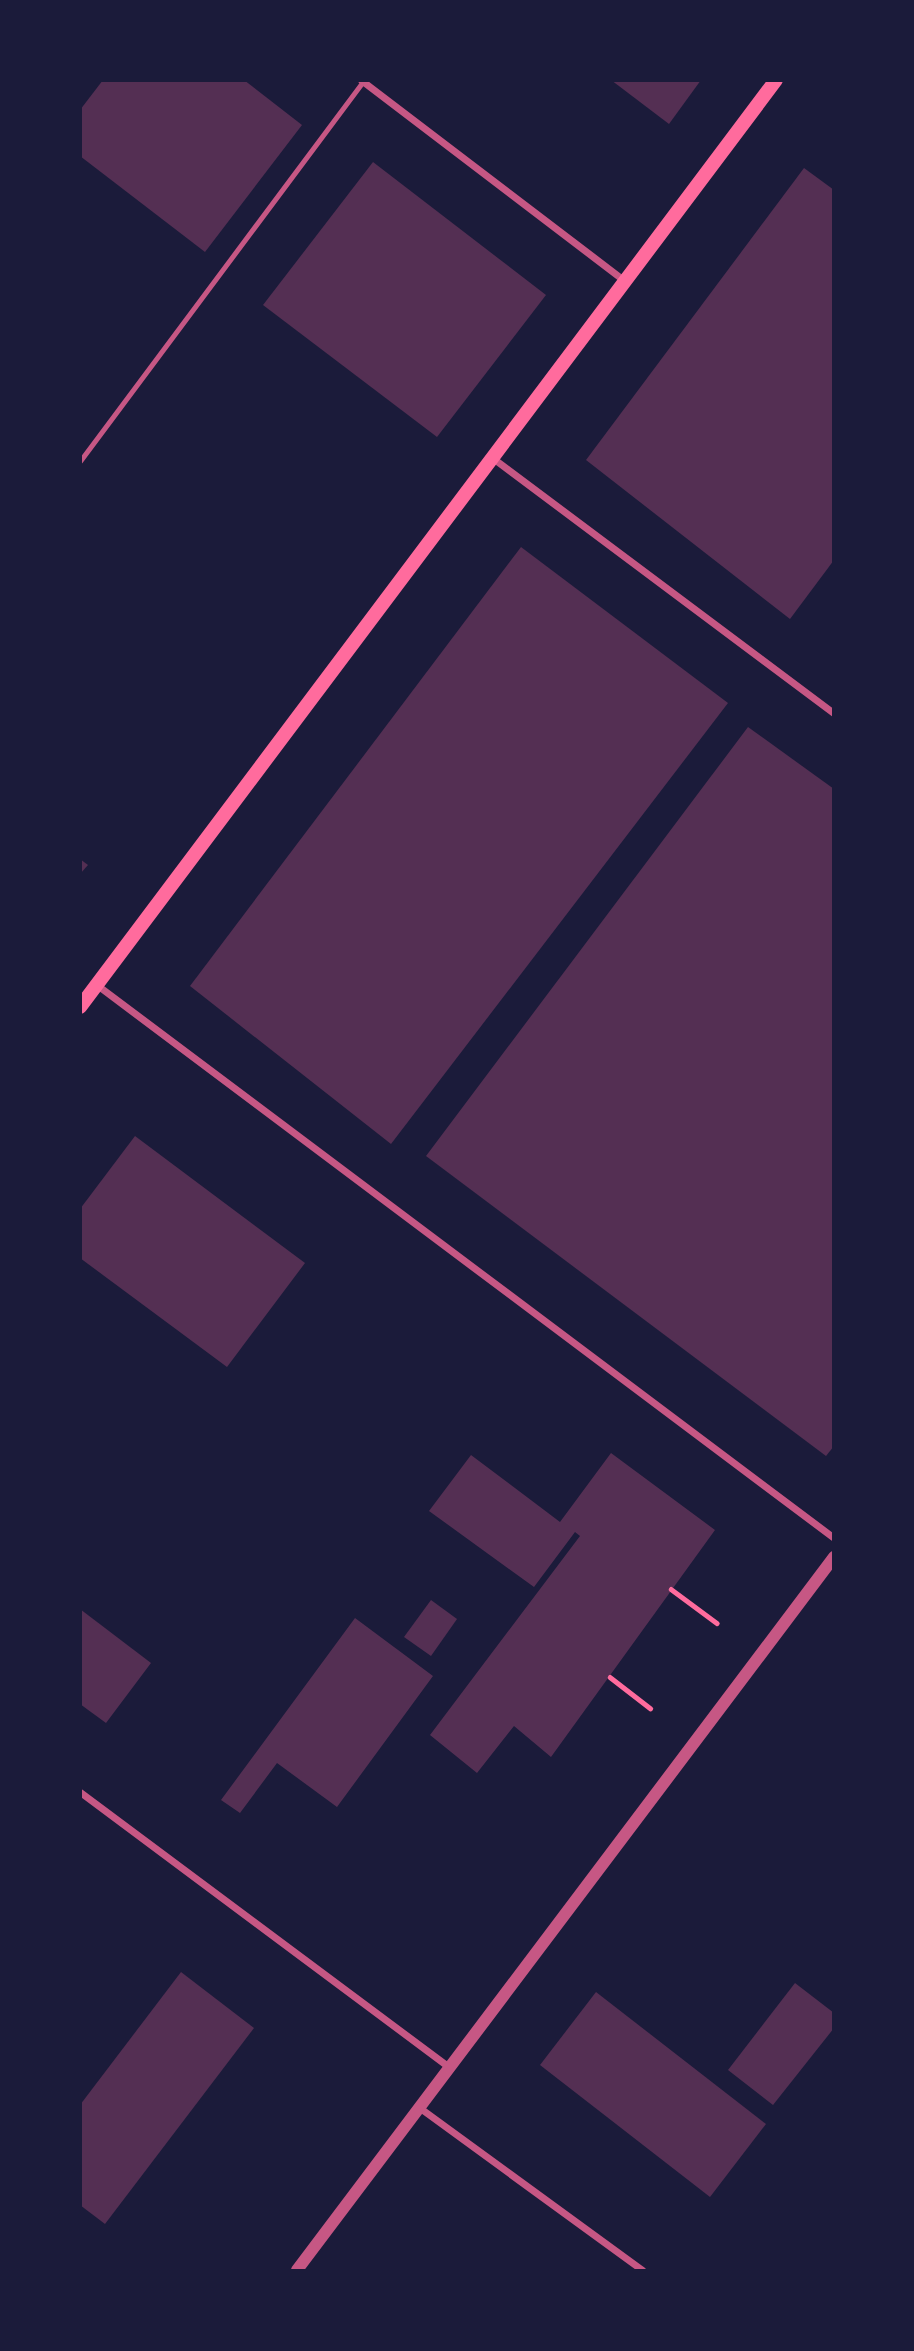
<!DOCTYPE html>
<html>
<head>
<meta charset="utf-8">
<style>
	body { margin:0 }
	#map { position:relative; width:914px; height:2351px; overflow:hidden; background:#1b1b3a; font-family:Manrope,sans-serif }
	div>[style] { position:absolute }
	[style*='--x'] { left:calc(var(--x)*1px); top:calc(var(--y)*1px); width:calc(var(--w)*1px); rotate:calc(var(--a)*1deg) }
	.building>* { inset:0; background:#542f53 }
	.path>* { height:4.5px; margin:-2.25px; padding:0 2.25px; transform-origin:2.25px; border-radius:2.25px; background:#ff6b9d }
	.service>* { height:5px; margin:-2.5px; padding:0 2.5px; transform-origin:2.5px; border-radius:2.5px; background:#c65784 }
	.minor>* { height:7px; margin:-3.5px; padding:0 3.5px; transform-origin:3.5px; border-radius:3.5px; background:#c65784 }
	.tertiary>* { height:12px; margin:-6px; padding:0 6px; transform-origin:6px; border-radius:6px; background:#c65784 }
	.secondary>* { height:14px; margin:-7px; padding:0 7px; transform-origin:7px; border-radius:7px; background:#ff6b9d }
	span { translate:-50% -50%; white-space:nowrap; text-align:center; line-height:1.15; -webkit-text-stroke:7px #1b1b3a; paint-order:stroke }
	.frame { position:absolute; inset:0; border:82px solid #1b1b3a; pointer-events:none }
</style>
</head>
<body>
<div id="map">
	<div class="building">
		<div style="clip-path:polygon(103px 80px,244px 80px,302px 125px,205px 252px,80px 156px,80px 110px)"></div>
		<div style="clip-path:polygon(611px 80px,701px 80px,669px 124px)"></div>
		<div style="clip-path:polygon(373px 162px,546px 295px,437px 437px,263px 305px)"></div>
		<div style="clip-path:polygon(804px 168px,834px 190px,834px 560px,790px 619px,586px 460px)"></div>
		<div style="clip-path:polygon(521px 547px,728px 703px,391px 1144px,190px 986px)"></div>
		<div style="clip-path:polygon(748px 727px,834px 789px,834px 1446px,826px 1456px,426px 1156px)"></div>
		<div style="clip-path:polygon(80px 859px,88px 865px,80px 874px)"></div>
		<div style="clip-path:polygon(135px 1136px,305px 1263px,227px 1367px,80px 1258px,80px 1209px)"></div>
		<div style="clip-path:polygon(611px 1453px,715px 1530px,551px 1757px,514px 1726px,477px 1773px,430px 1735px,580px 1536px,575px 1532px,534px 1587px,429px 1511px,471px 1455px,560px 1522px)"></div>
		<div style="clip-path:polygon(431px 1600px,457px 1619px,431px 1656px,404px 1637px)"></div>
		<div style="clip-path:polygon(80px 1609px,151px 1663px,106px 1723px,80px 1704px)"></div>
		<div style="clip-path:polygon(355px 1618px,433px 1676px,337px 1807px,277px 1763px,240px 1813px,221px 1800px)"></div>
		<div style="clip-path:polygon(181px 1972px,254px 2028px,105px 2224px,80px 2205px,80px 2105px)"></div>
		<div style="clip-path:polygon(795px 1983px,834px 2013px,834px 2028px,773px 2105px,728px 2070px)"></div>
		<div style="clip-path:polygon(596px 1992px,766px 2124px,710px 2197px,540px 2065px)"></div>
	</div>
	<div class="path">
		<div style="--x:671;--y:1589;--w:57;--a:36.5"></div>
		<div style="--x:610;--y:1677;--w:51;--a:37.8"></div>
	</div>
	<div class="service">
		<div style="--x:80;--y:461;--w:475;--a:-53.3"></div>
	</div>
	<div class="minor">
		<div style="--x:361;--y:80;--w:332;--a:37.3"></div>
		<div style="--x:494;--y:459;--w:424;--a:36.8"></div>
		<div style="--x:97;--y:985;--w:921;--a:36.88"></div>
		<div style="--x:80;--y:1792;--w:462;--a:36.7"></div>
		<div style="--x:420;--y:2108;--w:275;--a:36.1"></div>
	</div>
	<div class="tertiary">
		<div style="--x:297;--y:2270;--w:893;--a:-53.01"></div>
	</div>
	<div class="secondary">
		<div style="--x:80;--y:1007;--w:1159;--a:-53.1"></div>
	</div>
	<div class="frame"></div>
</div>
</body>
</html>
